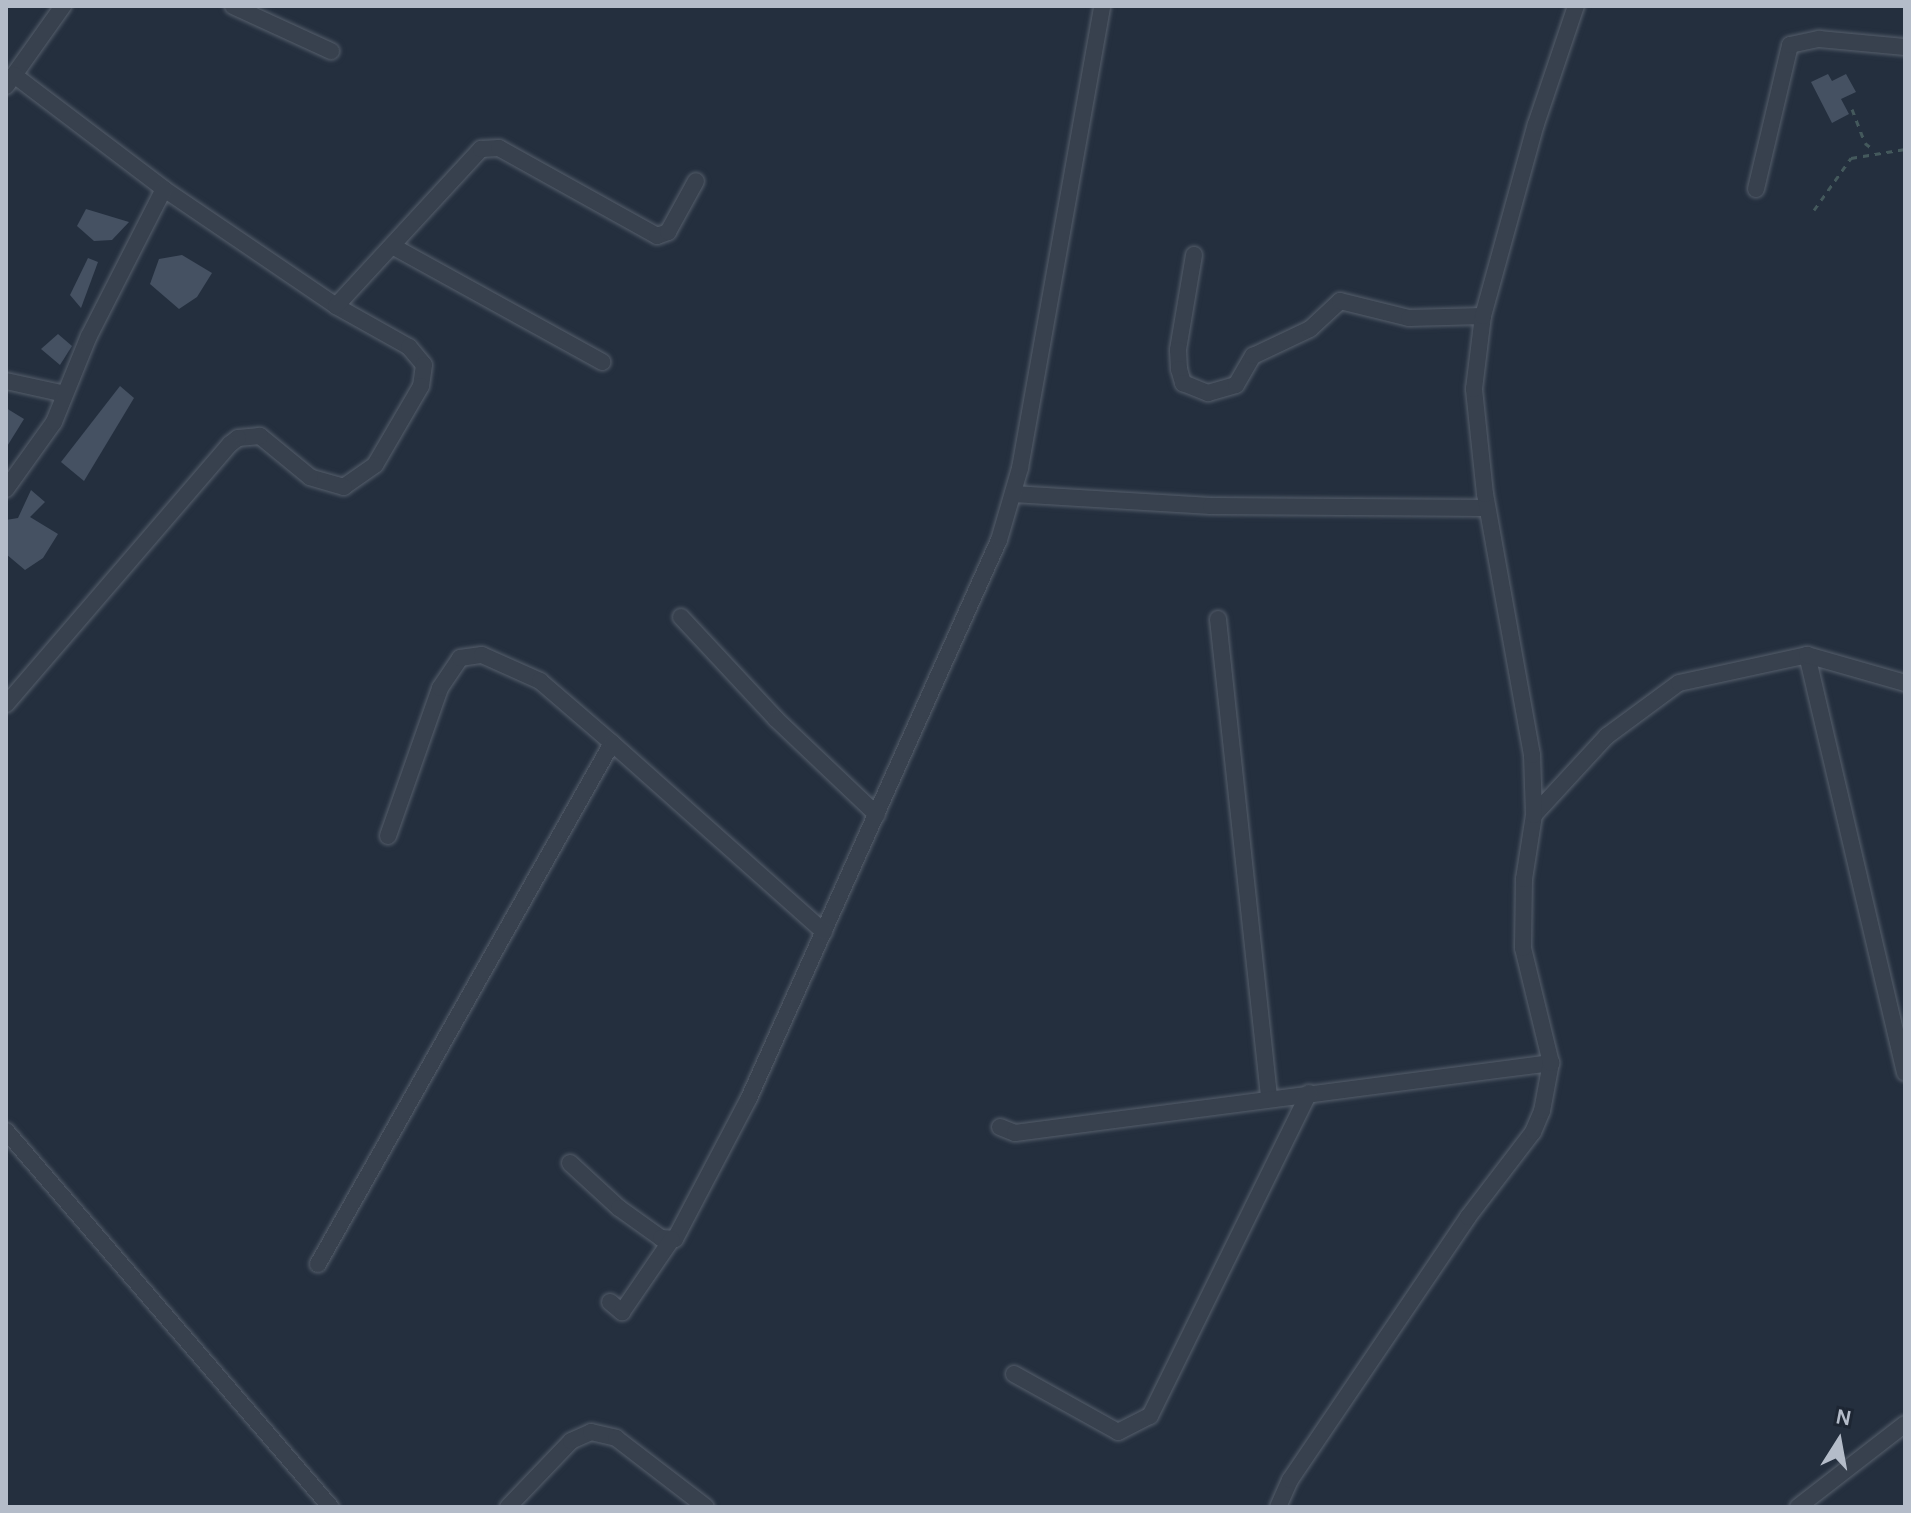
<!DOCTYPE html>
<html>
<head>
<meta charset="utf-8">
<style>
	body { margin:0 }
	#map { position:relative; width:1911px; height:1513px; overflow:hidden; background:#242f3e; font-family:Karla,sans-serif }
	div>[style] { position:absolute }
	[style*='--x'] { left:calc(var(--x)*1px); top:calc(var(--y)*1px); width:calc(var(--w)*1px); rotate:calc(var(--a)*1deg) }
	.building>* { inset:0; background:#455162 }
	.path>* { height:3px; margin-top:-1.5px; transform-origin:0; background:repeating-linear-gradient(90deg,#44595c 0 6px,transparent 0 12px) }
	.roads { filter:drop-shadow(0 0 2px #565f6c) drop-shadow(0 0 2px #565f6c) }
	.street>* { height:16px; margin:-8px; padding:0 8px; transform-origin:8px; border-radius:8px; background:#38414e }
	span { translate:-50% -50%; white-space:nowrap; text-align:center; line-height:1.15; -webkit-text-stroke:6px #1d2633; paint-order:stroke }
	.frame { position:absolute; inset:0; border:8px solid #b4bcc9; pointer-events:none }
	.north { position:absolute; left:1799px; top:1401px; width:80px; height:80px; -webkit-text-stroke:6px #1d2633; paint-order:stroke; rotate:11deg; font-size:22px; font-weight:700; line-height:32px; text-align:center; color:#b4bcc9 }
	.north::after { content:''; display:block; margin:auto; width:28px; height:36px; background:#b4bcc9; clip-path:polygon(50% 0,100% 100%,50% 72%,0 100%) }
</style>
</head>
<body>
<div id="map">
	<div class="building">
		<div style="clip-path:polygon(1828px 74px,1832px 81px,1846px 74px,1856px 92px,1841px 99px,1849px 114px,1832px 123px,1811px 82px)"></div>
		<div style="clip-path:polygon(86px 209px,129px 222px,112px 240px,94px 241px,77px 226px)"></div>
		<div style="clip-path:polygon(182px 255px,212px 273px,197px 297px,179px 309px,150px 284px,159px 259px)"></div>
		<div style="clip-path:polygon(88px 258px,98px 262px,81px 308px,70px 295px)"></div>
		<div style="clip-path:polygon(58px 334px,72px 346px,60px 365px,41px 349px)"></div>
		<div style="clip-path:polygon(120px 386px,134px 398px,84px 481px,61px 462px)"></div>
		<div style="clip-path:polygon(6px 408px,24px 419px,6px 448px)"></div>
		<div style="clip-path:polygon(31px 490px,45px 502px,30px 517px,58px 534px,43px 558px,25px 570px,6px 554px,6px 520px,18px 518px)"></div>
	</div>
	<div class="path">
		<div style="--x:1852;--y:109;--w:36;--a:69"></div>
		<div style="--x:1865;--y:143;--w:11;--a:38"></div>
		<div style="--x:1814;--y:210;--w:64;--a:-54.6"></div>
		<div style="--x:1851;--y:158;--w:55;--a:-9.5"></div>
	</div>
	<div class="roads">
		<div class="street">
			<div style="--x:233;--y:6;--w:108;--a:24.7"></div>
			<div style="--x:14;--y:75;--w:85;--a:-54.6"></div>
			<div style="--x:6;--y:86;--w:14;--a:-54"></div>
			<div style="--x:14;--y:75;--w:188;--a:37.2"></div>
			<div style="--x:164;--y:189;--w:208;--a:34.2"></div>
			<div style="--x:336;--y:306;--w:84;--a:29.3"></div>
			<div style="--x:409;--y:347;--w:23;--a:50"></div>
			<div style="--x:424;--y:365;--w:21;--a:98"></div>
			<div style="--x:421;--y:386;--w:91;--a:120.2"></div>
			<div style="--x:375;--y:465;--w:38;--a:145"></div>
			<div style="--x:344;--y:487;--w:35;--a:-164"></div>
			<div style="--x:310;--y:477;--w:65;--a:-140.6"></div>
			<div style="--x:260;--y:436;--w:22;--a:175"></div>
			<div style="--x:238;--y:438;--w:10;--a:143"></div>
			<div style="--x:230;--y:444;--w:343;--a:130.7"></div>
			<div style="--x:1756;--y:189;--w:148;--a:-76.7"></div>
			<div style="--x:1790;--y:45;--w:30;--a:-12"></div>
			<div style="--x:1819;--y:39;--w:86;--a:5.3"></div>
			<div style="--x:394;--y:247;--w:238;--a:28.9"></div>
			<div style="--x:1194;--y:255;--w:96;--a:99.6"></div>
			<div style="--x:1178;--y:350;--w:19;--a:87"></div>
			<div style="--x:1179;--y:369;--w:15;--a:74"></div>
			<div style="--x:1183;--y:383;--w:27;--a:22"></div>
			<div style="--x:1208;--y:393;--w:29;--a:-16"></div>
			<div style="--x:1236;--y:385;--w:34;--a:-60"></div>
			<div style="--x:1253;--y:356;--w:63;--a:-25.3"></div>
			<div style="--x:1310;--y:329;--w:41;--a:-43"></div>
			<div style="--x:1340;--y:301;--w:71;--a:13.8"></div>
			<div style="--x:1409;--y:318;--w:74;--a:-1.5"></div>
			<div style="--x:336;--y:306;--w:214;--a:-47.3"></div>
			<div style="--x:481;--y:149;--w:18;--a:-3"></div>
			<div style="--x:499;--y:148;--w:181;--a:29.1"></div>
			<div style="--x:657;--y:236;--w:12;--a:-20"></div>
			<div style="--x:668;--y:232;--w:58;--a:-61.2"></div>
			<div style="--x:6;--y:381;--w:60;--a:12.4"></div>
			<div style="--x:6;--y:489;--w:82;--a:-54.4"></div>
			<div style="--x:54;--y:422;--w:93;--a:-67.9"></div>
			<div style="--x:89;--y:336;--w:165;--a:-63"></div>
			<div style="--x:1013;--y:494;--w:198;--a:3.5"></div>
			<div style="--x:1211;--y:506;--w:276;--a:0.4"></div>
			<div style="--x:681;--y:617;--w:139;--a:47"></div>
			<div style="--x:776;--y:719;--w:139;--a:43.5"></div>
			<div style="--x:1218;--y:619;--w:482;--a:83.9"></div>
			<div style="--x:1807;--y:655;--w:429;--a:76.8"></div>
			<div style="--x:1534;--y:815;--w:108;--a:-47.3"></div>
			<div style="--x:1607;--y:736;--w:89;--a:-36.4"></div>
			<div style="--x:1679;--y:683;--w:131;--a:-12.3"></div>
			<div style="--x:1807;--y:655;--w:102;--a:15.9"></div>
			<div style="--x:388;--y:836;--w:157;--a:-70.6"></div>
			<div style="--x:440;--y:688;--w:36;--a:-56"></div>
			<div style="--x:460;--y:658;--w:22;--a:-8"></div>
			<div style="--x:482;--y:655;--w:64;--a:24.1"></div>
			<div style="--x:540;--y:681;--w:95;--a:40.7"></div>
			<div style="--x:1000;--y:1127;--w:16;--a:22"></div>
			<div style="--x:1015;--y:1133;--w:541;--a:-7.44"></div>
			<div style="--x:6;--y:1131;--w:497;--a:49.2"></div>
			<div style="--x:570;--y:1163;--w:67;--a:42.6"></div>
			<div style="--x:619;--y:1208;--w:52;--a:35.5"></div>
			<div style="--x:661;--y:1238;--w:14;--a:4"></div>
			<div style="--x:675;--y:1239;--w:159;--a:-62.3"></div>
			<div style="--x:749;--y:1098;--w:611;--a:-65.87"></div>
			<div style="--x:999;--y:540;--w:75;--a:-73.7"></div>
			<div style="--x:1020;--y:468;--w:469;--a:-79.9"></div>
			<div style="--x:318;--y:1264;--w:598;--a:-60.56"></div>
			<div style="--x:612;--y:743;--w:284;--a:41.7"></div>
			<div style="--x:610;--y:1302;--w:16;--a:40"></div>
			<div style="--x:622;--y:1312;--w:88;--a:-55.6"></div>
			<div style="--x:1014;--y:1374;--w:119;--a:29.1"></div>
			<div style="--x:1118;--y:1432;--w:36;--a:-27"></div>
			<div style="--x:1150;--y:1416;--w:360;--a:-63.8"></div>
			<div style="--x:508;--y:1507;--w:91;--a:-46.3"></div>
			<div style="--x:571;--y:1441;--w:22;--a:-24"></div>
			<div style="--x:591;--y:1432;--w:26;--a:13"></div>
			<div style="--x:616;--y:1438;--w:113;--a:37.5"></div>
			<div style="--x:1278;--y:1507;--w:30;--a:-66"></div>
			<div style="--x:1290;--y:1480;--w:318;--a:-55.9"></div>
			<div style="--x:1468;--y:1217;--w:107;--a:-52.6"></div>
			<div style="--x:1533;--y:1132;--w:23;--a:-67"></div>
			<div style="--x:1542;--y:1111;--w:49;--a:-79.4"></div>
			<div style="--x:1551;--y:1063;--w:118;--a:-103.7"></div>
			<div style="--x:1523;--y:948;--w:69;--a:-89.2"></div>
			<div style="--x:1524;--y:879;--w:65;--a:-81.1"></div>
			<div style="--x:1534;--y:815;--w:60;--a:-91.9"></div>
			<div style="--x:1532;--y:755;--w:265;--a:-100.2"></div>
			<div style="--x:1485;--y:494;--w:106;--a:-96"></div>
			<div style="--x:1474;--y:389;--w:74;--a:-83"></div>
			<div style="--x:1483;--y:316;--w:199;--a:-74.6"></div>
			<div style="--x:1536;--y:124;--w:125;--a:-71.3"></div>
			<div style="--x:1798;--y:1507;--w:135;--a:-37.8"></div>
		</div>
	</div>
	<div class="frame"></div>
	<div class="north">N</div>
</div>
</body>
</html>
